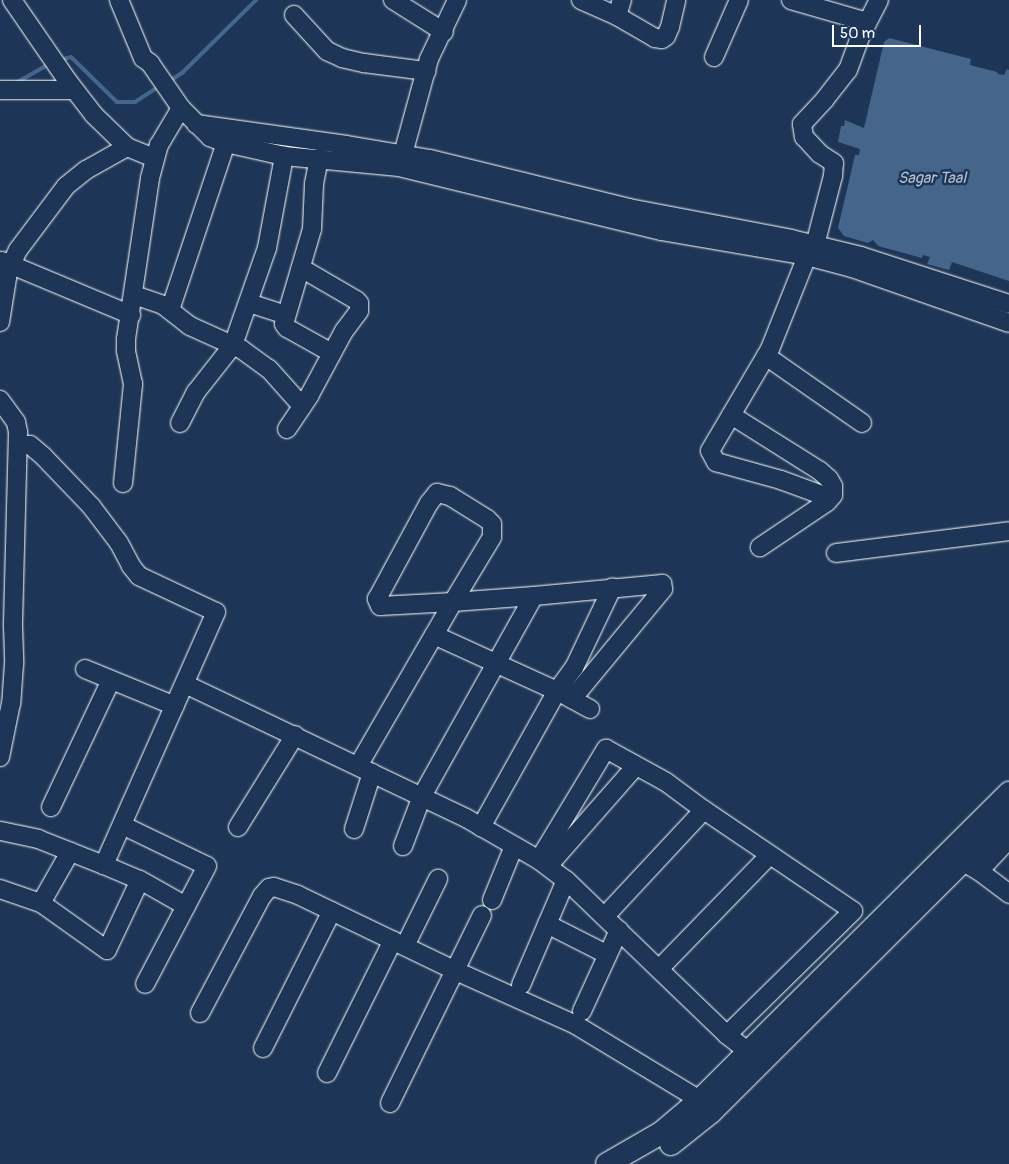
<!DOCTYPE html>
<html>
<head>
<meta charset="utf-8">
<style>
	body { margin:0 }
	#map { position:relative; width:1009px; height:1164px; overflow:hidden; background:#1d3557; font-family:Pangolin,sans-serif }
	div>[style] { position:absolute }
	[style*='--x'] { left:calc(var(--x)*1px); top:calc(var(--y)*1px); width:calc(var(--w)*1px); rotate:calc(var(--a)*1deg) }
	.water>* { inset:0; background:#45658b }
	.stream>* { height:4px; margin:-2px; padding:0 2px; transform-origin:2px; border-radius:2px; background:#45658b }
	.roads { filter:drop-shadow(0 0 1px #fff) drop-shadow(0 0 1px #fff) }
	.minor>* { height:18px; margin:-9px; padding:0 9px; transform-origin:9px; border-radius:9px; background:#1d3557 }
	.major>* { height:22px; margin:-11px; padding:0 11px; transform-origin:11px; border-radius:11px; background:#1d3557 }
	span { translate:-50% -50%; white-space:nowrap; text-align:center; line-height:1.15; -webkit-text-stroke:5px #1d3557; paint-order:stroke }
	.water-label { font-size:16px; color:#b5c1d1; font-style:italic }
	.scale { position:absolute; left:832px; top:25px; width:89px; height:22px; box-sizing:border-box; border:2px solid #fff; border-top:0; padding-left:6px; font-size:15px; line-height:18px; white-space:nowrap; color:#fff; -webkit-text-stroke:4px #1d3557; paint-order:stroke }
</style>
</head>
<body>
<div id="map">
	<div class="water">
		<div style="clip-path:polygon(889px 38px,971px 59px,970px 65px,997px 72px,998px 74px,1004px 75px,1007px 69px,1009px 70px,1009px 281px,952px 262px,949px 270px,927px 264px,930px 257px,923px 255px,922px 258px,878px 246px,873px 240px,868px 243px,844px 236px,838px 228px,855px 155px,859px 155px,860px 149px,838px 142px,841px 126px,844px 126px,845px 120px,864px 128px,884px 42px)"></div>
	</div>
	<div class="stream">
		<div style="--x:61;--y:60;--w:10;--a:-17"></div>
		<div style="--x:71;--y:57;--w:64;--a:44.4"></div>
		<div style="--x:117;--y:102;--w:18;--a:0"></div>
		<div style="--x:135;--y:102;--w:30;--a:-33"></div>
		<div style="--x:168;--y:82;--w:17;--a:-33"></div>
		<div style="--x:182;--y:73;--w:104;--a:-44.6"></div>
		<div style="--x:14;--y:84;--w:40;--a:-29.7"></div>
	</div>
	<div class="roads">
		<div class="minor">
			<div style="--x:12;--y:0;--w:97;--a:55.5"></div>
			<div style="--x:67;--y:80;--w:44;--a:52.4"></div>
			<div style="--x:94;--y:115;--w:46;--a:44.1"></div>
			<div style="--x:127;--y:147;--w:29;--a:22"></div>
			<div style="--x:119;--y:0;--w:63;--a:67.5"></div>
			<div style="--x:143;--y:58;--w:9;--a:36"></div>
			<div style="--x:150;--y:63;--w:55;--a:55.4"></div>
			<div style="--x:181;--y:108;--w:41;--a:45"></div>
			<div style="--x:210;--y:137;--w:17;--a:21"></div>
			<div style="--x:226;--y:143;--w:59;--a:12.6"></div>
			<div style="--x:284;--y:156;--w:116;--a:5.5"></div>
			<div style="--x:399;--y:167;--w:270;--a:13.7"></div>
			<div style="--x:661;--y:231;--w:148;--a:9.7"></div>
			<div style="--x:807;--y:256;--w:47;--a:14.9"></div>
			<div style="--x:852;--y:268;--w:166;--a:19.3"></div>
			<div style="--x:393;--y:0;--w:60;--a:32.1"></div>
			<div style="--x:581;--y:0;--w:39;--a:24"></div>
			<div style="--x:617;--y:16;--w:17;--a:-73"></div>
			<div style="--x:791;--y:0;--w:79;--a:16.1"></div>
			<div style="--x:294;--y:15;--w:49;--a:47.5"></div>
			<div style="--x:327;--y:51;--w:17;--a:25"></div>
			<div style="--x:342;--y:58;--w:23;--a:13"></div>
			<div style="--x:364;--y:63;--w:63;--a:7.4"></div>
			<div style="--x:617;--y:16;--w:44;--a:30.1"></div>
			<div style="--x:655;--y:38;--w:7;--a:8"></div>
			<div style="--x:662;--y:39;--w:5;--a:-37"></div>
			<div style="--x:666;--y:36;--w:10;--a:-66"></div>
			<div style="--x:670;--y:27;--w:28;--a:-77"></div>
			<div style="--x:714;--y:57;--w:62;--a:-66.3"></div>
			<div style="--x:0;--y:90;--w:74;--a:0"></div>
			<div style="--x:196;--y:124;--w:152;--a:7.9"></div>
			<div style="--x:347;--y:145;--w:84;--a:9.6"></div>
			<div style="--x:430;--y:159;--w:205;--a:13.8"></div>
			<div style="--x:629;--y:208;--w:165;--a:10.8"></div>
			<div style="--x:791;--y:239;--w:72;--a:13.7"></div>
			<div style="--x:861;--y:256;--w:156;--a:18"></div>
			<div style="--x:403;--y:154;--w:98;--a:-74.7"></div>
			<div style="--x:429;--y:59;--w:65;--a:-64.6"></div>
			<div style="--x:319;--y:158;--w:26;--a:101"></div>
			<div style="--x:314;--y:184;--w:45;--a:92.5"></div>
			<div style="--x:312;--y:229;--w:99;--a:106.4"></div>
			<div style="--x:284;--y:324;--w:5;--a:53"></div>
			<div style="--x:287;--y:328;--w:51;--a:29.1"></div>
			<div style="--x:815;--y:245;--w:71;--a:-75.4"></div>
			<div style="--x:833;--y:176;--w:13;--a:-86"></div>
			<div style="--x:834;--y:163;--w:17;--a:-147"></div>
			<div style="--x:820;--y:154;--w:23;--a:-133"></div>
			<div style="--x:804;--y:137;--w:13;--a:-99"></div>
			<div style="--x:802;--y:124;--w:34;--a:-47"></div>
			<div style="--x:825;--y:99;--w:37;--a:-52"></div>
			<div style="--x:848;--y:70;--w:33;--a:-70"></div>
			<div style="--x:859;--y:39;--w:44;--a:-62.9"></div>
			<div style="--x:807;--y:256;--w:100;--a:111.7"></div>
			<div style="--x:770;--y:349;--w:118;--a:120.5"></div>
			<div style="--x:710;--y:451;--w:13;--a:61"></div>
			<div style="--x:716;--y:462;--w:67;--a:15.5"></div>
			<div style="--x:781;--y:480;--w:52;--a:20.2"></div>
			<div style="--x:2;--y:261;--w:140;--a:22.7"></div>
			<div style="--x:134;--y:295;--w:31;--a:19"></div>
			<div style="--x:163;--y:305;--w:34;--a:38"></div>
			<div style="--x:190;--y:326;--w:56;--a:24.3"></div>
			<div style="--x:241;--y:349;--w:34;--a:36"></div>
			<div style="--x:269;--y:369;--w:50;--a:48.3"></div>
			<div style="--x:249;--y:303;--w:39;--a:18"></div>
			<div style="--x:170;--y:310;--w:176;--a:-71.5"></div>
			<div style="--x:0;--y:322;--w:51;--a:-80.9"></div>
			<div style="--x:8;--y:272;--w:24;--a:-66"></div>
			<div style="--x:18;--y:250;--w:80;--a:-53.1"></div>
			<div style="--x:66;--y:186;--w:26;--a:-39"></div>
			<div style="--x:86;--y:170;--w:47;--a:-29.3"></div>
			<div style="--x:766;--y:356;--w:117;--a:34.9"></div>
			<div style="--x:0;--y:400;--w:27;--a:54"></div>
			<div style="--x:16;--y:422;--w:10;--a:79"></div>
			<div style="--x:18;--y:432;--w:194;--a:91.5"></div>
			<div style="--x:13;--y:626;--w:38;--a:88"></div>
			<div style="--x:14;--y:664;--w:39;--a:94"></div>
			<div style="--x:11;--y:703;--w:55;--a:101.5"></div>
			<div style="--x:731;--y:415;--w:105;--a:32.2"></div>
			<div style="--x:820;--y:471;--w:12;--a:42"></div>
			<div style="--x:829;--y:479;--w:8;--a:60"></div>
			<div style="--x:833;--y:486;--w:9;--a:90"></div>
			<div style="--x:833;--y:495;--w:9;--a:131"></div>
			<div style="--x:827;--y:502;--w:81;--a:146.1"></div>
			<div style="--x:180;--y:423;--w:35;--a:-63"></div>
			<div style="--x:196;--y:392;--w:60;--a:-51.8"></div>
			<div style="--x:233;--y:345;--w:103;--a:-70.7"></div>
			<div style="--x:267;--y:248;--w:94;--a:-79.5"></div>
			<div style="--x:287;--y:429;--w:40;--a:-56"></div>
			<div style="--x:309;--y:396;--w:74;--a:-61.7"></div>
			<div style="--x:344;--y:331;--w:25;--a:-53"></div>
			<div style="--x:359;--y:311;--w:8;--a:-90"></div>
			<div style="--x:359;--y:303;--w:4;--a:-135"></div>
			<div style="--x:356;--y:300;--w:64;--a:-149.8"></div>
			<div style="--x:18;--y:445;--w:12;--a:0"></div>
			<div style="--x:30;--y:445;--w:17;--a:40"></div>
			<div style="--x:43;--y:456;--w:69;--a:46.2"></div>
			<div style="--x:91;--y:506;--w:46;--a:52.9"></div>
			<div style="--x:119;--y:543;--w:26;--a:62"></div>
			<div style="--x:131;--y:566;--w:13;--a:51"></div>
			<div style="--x:139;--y:576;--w:85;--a:25.1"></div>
			<div style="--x:216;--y:612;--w:277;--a:113.9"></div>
			<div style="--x:123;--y:483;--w:100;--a:-84.2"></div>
			<div style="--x:133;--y:384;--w:35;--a:-102"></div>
			<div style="--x:126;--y:350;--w:11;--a:-90"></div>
			<div style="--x:126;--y:339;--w:163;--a:-81.5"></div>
			<div style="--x:150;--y:178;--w:34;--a:-75"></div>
			<div style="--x:159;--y:145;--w:43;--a:-59.3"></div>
			<div style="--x:437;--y:493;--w:13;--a:13"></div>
			<div style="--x:450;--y:496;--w:44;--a:31.9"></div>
			<div style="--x:487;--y:519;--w:7;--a:45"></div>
			<div style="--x:492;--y:524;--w:13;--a:90"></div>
			<div style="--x:492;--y:537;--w:76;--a:121"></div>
			<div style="--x:453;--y:602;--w:73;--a:176.9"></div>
			<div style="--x:380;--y:606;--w:8;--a:-113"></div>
			<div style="--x:377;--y:599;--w:109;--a:-61.6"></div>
			<div style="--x:429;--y:503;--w:13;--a:-51"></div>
			<div style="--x:836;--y:553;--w:174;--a:-7.2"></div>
			<div style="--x:434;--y:635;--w:38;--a:-60"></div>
			<div style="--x:453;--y:602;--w:81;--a:-4.2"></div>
			<div style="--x:85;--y:669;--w:97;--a:22.3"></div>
			<div style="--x:185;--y:684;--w:311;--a:25.5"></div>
			<div style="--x:466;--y:818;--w:84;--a:29.9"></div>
			<div style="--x:539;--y:860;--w:34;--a:37"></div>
			<div style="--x:566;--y:880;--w:223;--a:43.9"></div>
			<div style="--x:727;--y:1035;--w:28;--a:38"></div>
			<div style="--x:590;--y:709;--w:38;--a:-151"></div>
			<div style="--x:557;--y:691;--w:29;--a:-54"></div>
			<div style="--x:574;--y:668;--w:89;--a:-64.6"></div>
			<div style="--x:358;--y:766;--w:151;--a:-59.9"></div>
			<div style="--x:434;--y:635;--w:135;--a:24.5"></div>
			<div style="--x:557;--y:691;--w:156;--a:119.2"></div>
			<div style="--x:51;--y:807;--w:140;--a:-64.7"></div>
			<div style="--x:122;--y:825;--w:94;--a:25.8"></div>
			<div style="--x:207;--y:866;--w:133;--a:117.7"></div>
			<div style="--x:238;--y:827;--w:108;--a:-58.2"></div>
			<div style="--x:354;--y:829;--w:59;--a:-72.2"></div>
			<div style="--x:1;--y:831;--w:38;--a:12"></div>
			<div style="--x:38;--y:839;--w:71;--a:21.5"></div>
			<div style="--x:104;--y:865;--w:39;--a:23"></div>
			<div style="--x:140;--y:880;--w:53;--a:29.5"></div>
			<div style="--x:403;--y:846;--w:53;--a:-69.2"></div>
			<div style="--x:422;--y:796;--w:229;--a:-60.8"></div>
			<div style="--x:534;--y:596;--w:129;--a:-5.4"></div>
			<div style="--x:662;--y:584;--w:5;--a:79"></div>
			<div style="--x:663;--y:589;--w:143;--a:129.6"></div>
			<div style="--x:951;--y:855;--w:32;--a:30"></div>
			<div style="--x:979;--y:871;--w:38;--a:37"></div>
			<div style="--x:539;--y:860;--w:130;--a:-58.9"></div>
			<div style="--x:606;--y:749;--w:68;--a:28.8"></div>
			<div style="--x:666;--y:782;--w:47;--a:36.4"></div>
			<div style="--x:548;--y:866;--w:133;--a:-48.7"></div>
			<div style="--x:979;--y:871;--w:44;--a:-46.8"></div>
			<div style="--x:0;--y:889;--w:43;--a:18.9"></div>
			<div style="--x:41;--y:903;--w:59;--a:-60.4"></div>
			<div style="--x:492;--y:900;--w:58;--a:-67.8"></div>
			<div style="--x:41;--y:903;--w:81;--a:35.5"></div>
			<div style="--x:107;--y:950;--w:77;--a:-64.8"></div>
			<div style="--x:605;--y:916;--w:145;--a:-47"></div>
			<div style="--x:704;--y:810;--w:180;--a:34.1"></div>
			<div style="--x:853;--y:911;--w:177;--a:135.5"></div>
			<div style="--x:547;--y:924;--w:68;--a:26.9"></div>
			<div style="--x:405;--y:946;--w:75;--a:-63.8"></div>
			<div style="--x:659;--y:969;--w:159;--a:-45.8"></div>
			<div style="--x:521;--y:985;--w:114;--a:-66.8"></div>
			<div style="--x:582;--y:1011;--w:89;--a:-65.4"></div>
			<div style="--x:200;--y:1013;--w:132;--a:-62.1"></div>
			<div style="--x:262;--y:896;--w:11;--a:-49"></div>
			<div style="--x:269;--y:888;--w:5;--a:-11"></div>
			<div style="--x:274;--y:887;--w:25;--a:18"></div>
			<div style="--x:298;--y:895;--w:175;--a:25.7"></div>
			<div style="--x:456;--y:971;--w:132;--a:24.2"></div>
			<div style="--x:576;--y:1025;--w:145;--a:31.2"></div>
			<div style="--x:263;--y:1048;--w:153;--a:-63.3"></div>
			<div style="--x:327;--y:1073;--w:148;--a:-63.6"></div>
			<div style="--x:390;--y:1103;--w:209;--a:-63.9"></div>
		</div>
		<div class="major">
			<div style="--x:671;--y:1144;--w:51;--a:-38.7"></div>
			<div style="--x:711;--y:1112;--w:421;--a:-44.9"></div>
			<div style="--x:607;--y:1164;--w:62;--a:-29.9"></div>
			<div style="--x:661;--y:1133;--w:51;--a:-40.2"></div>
			<div style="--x:700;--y:1100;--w:436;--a:-44.8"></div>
		</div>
	</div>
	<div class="water-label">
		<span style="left:932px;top:178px">Sagar Taal</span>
	</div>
	<div class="scale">50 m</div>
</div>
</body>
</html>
